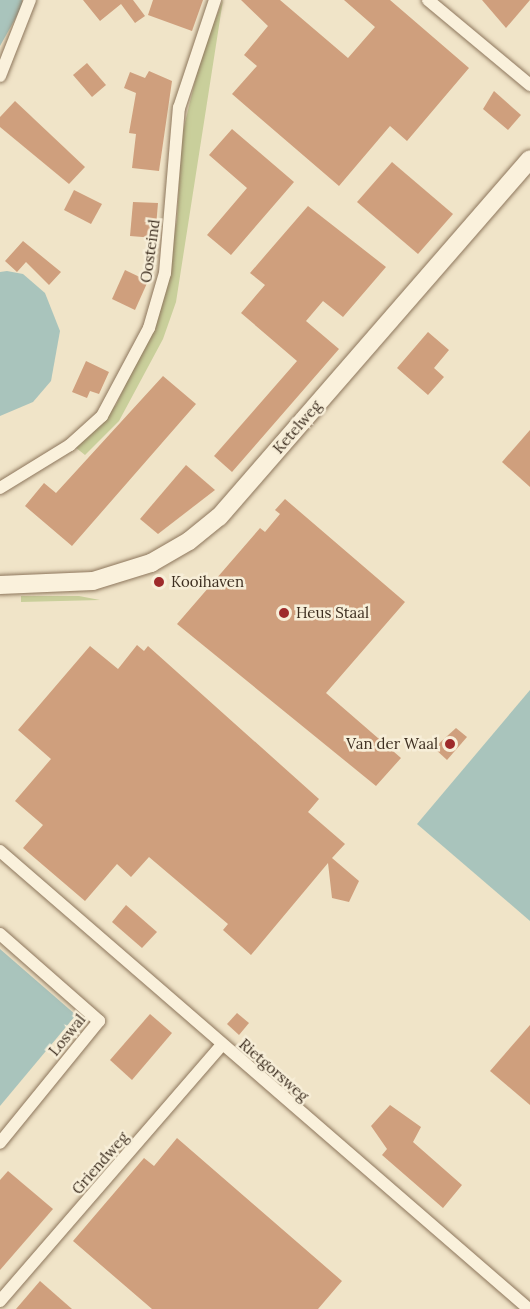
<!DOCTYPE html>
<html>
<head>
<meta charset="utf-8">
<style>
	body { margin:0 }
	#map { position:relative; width:530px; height:1309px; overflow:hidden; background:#f0e4c8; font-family:Lora,serif }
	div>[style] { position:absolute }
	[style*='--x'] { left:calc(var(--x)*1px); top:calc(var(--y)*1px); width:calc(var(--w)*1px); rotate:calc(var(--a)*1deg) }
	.green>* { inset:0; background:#c9cf9b }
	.water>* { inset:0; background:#a9c4bc }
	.building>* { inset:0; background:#cf9f7d }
	.roads { filter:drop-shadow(0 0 2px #8d765c) drop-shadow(0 0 2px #8d765c) }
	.street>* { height:12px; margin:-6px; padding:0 6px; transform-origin:6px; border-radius:6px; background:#faf1dc }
	.secondary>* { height:18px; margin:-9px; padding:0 9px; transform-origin:9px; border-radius:9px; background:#faf1dc }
	.dots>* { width:16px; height:16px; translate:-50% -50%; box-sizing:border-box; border:3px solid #f7eed8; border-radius:50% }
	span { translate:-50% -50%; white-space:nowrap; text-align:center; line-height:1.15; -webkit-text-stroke:5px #f7eed8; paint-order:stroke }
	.street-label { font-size:15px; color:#3d2e20 }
	.poi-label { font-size:15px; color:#3d2e20 }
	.left { translate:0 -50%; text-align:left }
	.right { translate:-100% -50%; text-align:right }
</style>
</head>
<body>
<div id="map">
	<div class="green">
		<div style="clip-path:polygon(223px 0,176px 302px,163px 339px,119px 421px,85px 455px,70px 443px,116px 405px,158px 315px,177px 220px,182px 135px,202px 52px)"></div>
		<div style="clip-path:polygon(21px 596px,79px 596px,100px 600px,21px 602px)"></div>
	</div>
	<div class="water">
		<div style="clip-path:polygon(0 0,22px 0,23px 5px,0 46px)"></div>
		<div style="clip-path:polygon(7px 271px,23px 274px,45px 293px,60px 331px,51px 381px,33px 402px,0 416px,0 272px)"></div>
		<div style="clip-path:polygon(530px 690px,530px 921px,417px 824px)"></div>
		<div style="clip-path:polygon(0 949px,76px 1015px,0 1106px)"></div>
	</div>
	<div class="building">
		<div style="clip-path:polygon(83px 0,133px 0,145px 16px,135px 23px,121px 4px,100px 21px)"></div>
		<div style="clip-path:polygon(153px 0,203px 0,192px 31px,148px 15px)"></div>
		<div style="clip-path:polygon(241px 0,280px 0,348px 58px,375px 27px,344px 0,390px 0,469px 68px,407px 141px,390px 126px,339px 186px,232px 94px,257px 66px,244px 55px,268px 26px)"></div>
		<div style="clip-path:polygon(482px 0,530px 0,506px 28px)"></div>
		<div style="clip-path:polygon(87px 63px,106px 85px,92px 97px,73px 75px)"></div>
		<div style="clip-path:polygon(149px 71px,172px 81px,159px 171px,132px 168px,136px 134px,129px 133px,136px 93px,124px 88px,130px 72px,145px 78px)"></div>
		<div style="clip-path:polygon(494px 91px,521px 115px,508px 130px,483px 109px)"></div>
		<div style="clip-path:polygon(15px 101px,85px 167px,69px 184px,0 127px,0 117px)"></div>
		<div style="clip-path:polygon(232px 129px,294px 182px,231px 255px,207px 235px,247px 188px,209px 155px)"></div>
		<div style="clip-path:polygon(392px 162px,453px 214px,418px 254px,357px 202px)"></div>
		<div style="clip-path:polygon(74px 190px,102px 204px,91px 224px,64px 210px)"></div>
		<div style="clip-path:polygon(133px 202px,158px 203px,155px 238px,130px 236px)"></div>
		<div style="clip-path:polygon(308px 206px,386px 267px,343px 317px,323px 301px,306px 321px,339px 349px,232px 472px,214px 456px,297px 361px,241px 313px,265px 285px,250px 273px)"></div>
		<div style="clip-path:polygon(23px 241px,61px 272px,49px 285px,26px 262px,17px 272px,5px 261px)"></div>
		<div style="clip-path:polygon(125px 270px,148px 281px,135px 310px,112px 299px)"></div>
		<div style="clip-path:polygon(428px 332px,449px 350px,434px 368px,444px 377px,428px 395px,397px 368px)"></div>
		<div style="clip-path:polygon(86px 361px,109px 372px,99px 394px,90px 391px,87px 398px,72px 392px)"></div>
		<div style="clip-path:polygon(163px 376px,196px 404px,72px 546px,25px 506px,44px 483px,56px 493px)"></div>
		<div style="clip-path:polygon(530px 430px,530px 487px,502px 462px)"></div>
		<div style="clip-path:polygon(186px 465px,215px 490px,158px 534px,140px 519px)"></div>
		<div style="clip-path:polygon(285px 499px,405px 602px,326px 693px,401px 758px,376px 786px,177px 624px,260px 528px,265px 532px,280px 514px,275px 510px)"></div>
		<div style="clip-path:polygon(137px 645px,144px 651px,148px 646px,319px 799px,308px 812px,345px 844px,332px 858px,359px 881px,349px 902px,332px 898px,328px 863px,251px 955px,223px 930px,228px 924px,149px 857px,131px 877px,117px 864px,85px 901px,23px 848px,43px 825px,15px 801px,51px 759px,18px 730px,90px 646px,118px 669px)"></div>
		<div style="clip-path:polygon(456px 728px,467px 737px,447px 760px,434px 748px)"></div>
		<div style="clip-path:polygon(126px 905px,157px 932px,142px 948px,112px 922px)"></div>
		<div style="clip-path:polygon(237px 1013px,249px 1023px,239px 1035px,227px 1024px)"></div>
		<div style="clip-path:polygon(150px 1014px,172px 1033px,132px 1080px,110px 1060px)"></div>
		<div style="clip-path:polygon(530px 1025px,530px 1105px,490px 1071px)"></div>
		<div style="clip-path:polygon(390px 1105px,421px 1127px,413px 1142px,462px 1185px,443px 1208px,382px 1155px,387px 1149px,371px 1126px)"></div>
		<div style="clip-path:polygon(177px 1138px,342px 1281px,318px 1309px,152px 1309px,73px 1241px,144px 1158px,154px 1166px)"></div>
		<div style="clip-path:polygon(8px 1171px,53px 1209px,0 1270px,0 1180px)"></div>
		<div style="clip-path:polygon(40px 1281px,72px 1309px,16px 1309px)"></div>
	</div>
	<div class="roads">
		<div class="street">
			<div style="--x:428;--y:0;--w:133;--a:39.8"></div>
			<div style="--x:0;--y:76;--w:82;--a:-68.5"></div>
			<div style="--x:0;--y:488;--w:82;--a:-31.6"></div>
			<div style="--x:70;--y:445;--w:43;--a:-42.2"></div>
			<div style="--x:102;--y:416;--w:100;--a:-61.9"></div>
			<div style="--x:149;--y:328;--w:57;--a:-73.8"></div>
			<div style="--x:165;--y:273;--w:166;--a:-85.2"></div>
			<div style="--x:179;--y:108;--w:114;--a:-71.6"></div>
			<div style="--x:0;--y:851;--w:700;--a:40.89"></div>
			<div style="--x:0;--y:934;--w:132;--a:41.3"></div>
			<div style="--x:99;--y:1021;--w:157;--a:129.1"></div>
			<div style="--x:0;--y:1301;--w:339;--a:-49.1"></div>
		</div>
		<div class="secondary">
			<div style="--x:0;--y:585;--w:93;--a:-2.5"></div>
			<div style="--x:93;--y:581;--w:61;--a:-17.2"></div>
			<div style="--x:151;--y:563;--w:44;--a:-30.1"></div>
			<div style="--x:189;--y:541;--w:38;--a:-39"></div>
			<div style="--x:219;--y:517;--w:474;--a:-49"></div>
		</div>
	</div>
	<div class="dots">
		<div style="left:159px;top:582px;background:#9e2a2b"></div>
		<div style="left:284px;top:613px;background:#9e2a2b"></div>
		<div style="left:450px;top:744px;background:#9e2a2b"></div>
	</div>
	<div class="street-label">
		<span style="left:150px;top:251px;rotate:-82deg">Oosteind</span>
		<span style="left:297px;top:427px;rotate:-49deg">Ketelweg</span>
		<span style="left:67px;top:1035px;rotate:-51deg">Loswal</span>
		<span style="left:274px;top:1070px;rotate:41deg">Rietgorsweg</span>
		<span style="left:100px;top:1163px;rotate:-49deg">Griendweg</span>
	</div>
	<div class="poi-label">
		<span class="left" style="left:171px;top:582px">Kooihaven</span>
		<span class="left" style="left:296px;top:613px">Heus Staal</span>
		<span class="right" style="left:438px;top:744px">Van der Waal</span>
	</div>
</div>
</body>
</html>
